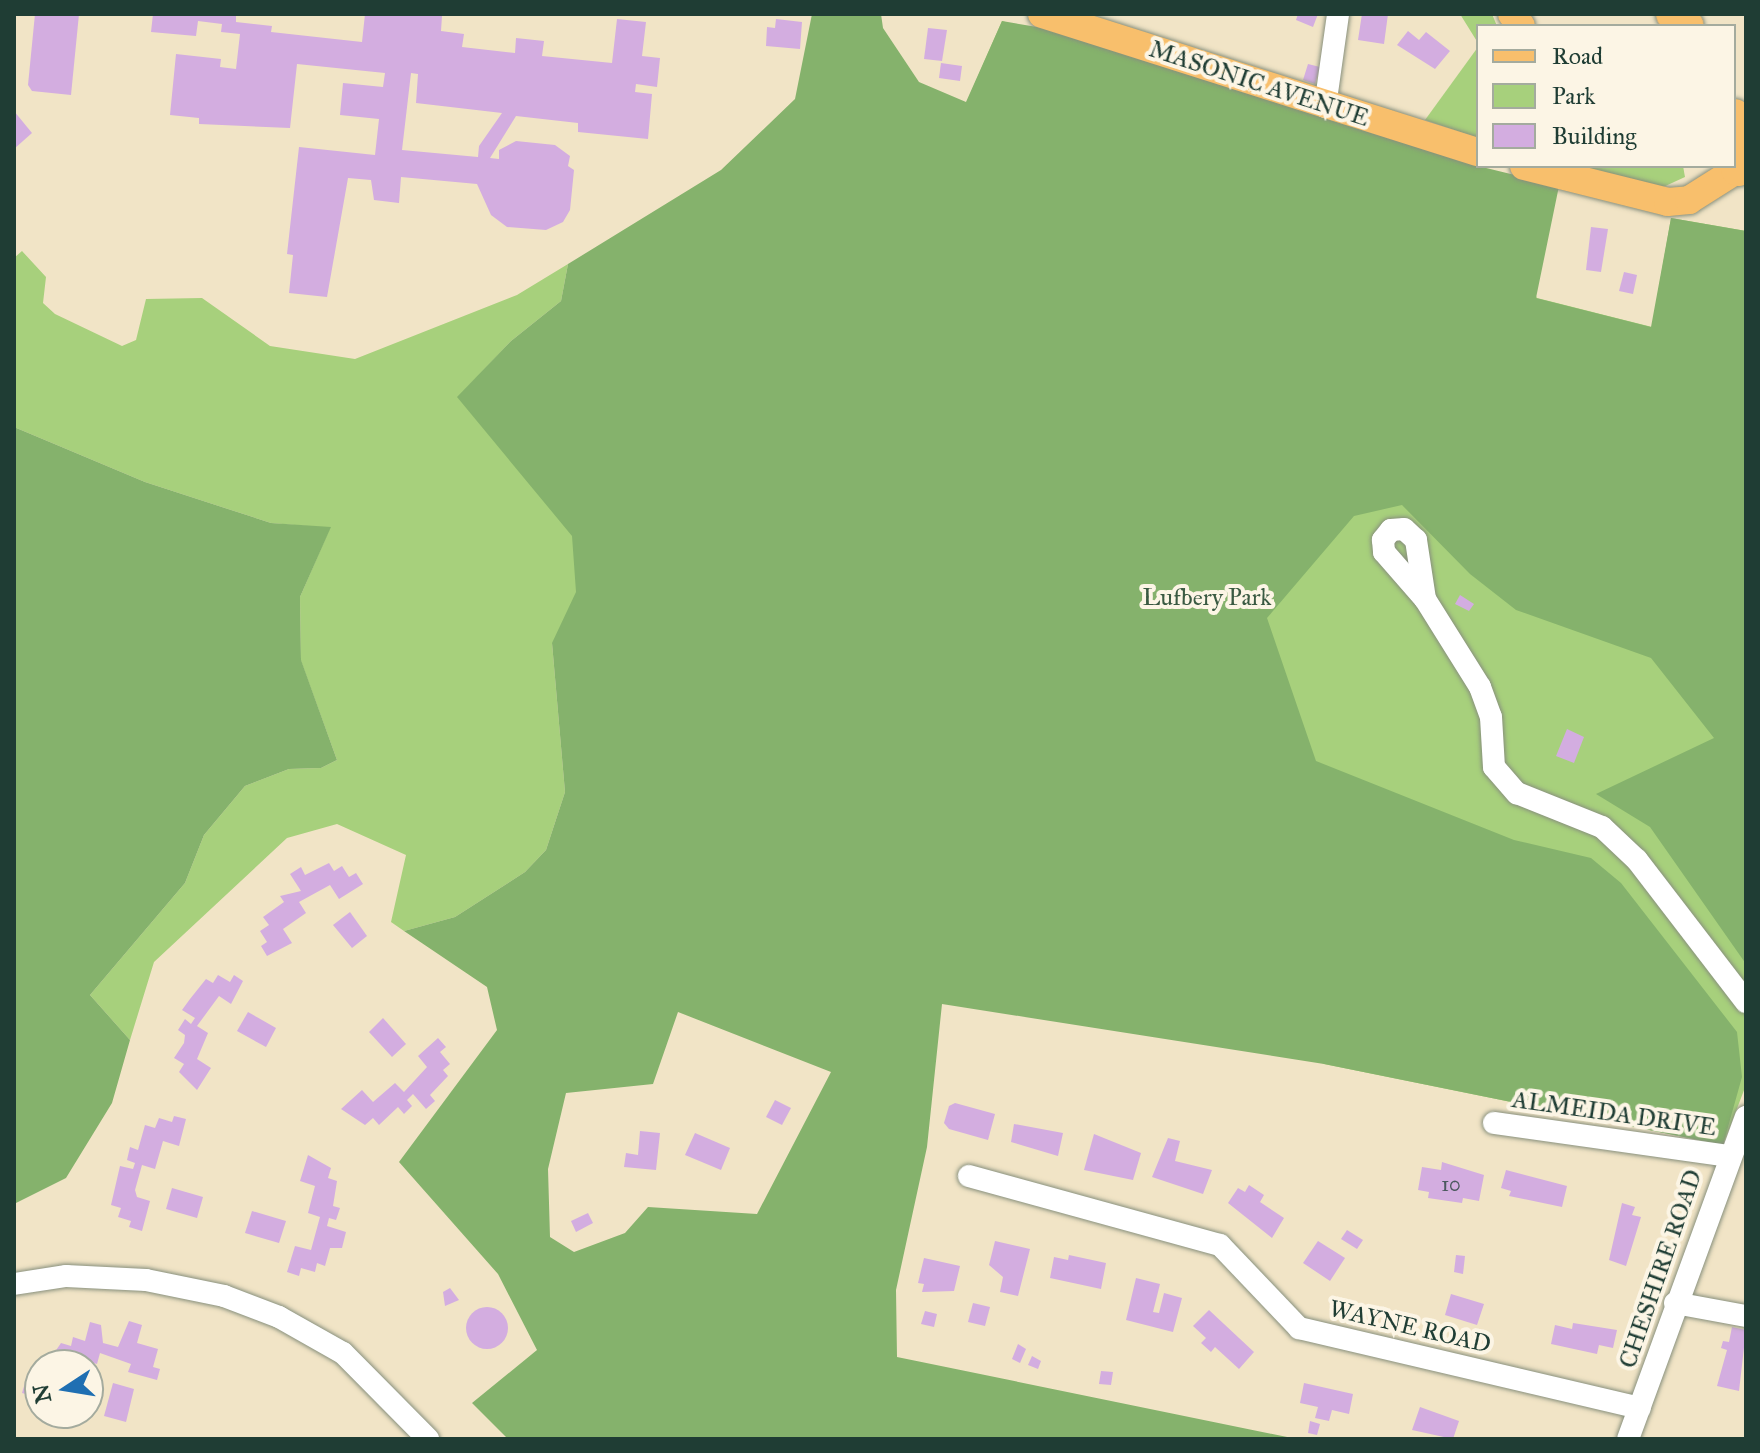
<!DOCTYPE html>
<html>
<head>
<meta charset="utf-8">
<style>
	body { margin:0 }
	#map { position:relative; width:1760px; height:1453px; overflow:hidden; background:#f1e4c6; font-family:"IM FELL Great Primer",serif }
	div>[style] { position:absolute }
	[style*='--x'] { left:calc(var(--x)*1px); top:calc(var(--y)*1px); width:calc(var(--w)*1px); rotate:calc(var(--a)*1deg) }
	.green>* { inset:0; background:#a7d07c }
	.forest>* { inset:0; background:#85b26c }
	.building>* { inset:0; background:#d3ade0 }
	.round { border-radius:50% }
	.roads { filter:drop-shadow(0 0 2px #88907d) drop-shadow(0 0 2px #88907d) }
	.minor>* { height:22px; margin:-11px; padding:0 11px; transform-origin:11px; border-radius:11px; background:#fff }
	.major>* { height:28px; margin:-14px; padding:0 14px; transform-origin:14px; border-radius:14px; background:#f8bf6c }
	.highway>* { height:34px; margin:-17px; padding:0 17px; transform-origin:17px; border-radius:17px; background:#f8bf6c }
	span { translate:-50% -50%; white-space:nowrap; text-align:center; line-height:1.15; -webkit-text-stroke:8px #fcf5e5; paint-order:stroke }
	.number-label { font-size:20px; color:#4c595f }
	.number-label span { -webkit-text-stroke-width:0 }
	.street-label { font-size:24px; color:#1f3d34 }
	.park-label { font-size:24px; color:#3a5a42 }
	.frame { position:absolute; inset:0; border:16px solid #1f3d34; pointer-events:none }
	.legend { position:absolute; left:1476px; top:24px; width:260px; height:144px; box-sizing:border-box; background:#fcf5e5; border:2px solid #a4ab9e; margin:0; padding:10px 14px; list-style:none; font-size:24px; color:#1f3d34 }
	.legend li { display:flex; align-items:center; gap:16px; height:40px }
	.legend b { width:40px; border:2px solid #a4ab9e }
	.north { position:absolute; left:24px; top:1349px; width:80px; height:80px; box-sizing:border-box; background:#fcf5e5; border:2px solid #a4ab9e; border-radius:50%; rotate:258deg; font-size:22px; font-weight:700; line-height:32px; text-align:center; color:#1f3d34 }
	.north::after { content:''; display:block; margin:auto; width:28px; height:36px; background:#1f6fb2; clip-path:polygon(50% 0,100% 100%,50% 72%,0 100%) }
</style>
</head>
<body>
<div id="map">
	<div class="green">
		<div style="clip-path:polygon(1460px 14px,1492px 14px,1497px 26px,1478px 26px,1478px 43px)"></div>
		<div style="clip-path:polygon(1002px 21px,1478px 166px,1537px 298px,1652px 327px,1671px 218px,1746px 231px,1746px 1085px,1723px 1145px,1324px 1064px,552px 643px,565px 792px,546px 850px,525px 872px,455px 917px,404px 931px,391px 922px,406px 855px,337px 824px,287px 838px,154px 962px,130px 1040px,90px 995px,185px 883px,204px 835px,245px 786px,289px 769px,321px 768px,337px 760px,301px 661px,300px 597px,330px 528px,271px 523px,145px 482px,14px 427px,14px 258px,22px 251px,46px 277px,43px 303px,55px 314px,122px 346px,136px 340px,146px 299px,202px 298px,270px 346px,355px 359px,517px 295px,568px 264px,561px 301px,511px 341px,458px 397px,572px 534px,885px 289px)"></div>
		<div style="clip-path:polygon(1478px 47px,1478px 138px,1425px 120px)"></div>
		<div style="clip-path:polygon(1577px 166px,1683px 166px,1685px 177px,1661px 188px)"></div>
	</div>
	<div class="forest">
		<div style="clip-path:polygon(evenodd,812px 14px,881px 14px,883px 28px,919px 82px,966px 102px,1002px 21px,1043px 28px,1478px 161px,1478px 166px,1559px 186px,1536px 298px,1651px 327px,1671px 218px,1746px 231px,1746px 964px,1650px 827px,1596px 794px,1714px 738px,1651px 658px,1516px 610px,1470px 574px,1402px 505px,1354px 516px,1267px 618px,1316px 761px,1514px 840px,1591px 858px,1621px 883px,1737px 1032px,1742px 1077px,1723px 1145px,1324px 1064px,942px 1004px,927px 1147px,896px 1290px,897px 1357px,1297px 1439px,508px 1439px,472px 1403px,537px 1350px,498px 1274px,399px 1162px,497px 1030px,487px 987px,404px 931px,455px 917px,525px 872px,546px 850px,565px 792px,552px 643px,576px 592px,572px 536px,457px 397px,511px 341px,561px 301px,568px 264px,721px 170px,795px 99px,812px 14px,678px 1012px,831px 1072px,757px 1214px,648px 1207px,625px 1233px,574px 1252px,550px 1237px,548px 1169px,566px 1093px,653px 1084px,678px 1012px)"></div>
		<div style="clip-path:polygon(14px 427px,145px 482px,271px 523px,331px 527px,300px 597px,301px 660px,337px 760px,321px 768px,289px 769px,245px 786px,204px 835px,185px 883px,90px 995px,130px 1040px,112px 1103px,66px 1178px,14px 1204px)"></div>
	</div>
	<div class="building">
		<div style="clip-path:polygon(35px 14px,79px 14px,71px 95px,32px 91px,28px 85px)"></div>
		<div style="clip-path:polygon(evenodd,153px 14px,236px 14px,236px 22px,272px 26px,271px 32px,362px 42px,365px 14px,438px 14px,442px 16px,441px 31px,464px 34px,462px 47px,515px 53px,516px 38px,544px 41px,542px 56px,612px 63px,617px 19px,646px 22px,642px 56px,660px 58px,657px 87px,636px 84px,635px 92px,652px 94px,648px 139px,578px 132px,578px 123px,516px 116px,490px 158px,499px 159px,499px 150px,516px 141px,555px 145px,570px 156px,568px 166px,574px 170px,570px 210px,563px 222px,546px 230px,507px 227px,491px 215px,477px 184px,401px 177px,399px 203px,374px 200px,371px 180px,348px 178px,327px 297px,289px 293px,293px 255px,287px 254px,299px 147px,375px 155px,379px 119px,340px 115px,343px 83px,383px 87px,385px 73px,297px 64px,290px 128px,199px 124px,199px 118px,170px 115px,176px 54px,221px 59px,220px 67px,236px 69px,240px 34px,221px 32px,222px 24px,198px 21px,196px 36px,151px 32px,153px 14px,411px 73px,418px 74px,416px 103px,502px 113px,479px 146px,478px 157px,402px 150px,411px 73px)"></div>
		<div style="clip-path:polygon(1298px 14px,1318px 14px,1313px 27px,1296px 20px)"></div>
		<div style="clip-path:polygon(1362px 14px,1388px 14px,1384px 44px,1358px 40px)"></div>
		<div style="clip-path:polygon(776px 19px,802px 22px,800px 49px,766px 46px,767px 27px,775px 28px)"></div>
		<div style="clip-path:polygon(928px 28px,947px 30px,942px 61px,924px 59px)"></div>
		<div style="clip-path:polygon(1408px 31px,1419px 40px,1426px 32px,1450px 51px,1435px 69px,1397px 45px)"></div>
		<div style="clip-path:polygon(941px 63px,962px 66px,960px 81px,939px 78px)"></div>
		<div style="clip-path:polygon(1308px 64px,1320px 67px,1315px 84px,1303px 80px)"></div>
		<div style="clip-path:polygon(14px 111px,32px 133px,14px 149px)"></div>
		<div style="clip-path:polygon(1591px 227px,1608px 229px,1601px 272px,1586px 270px)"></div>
		<div style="clip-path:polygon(1624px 272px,1637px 275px,1633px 294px,1619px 291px)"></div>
		<div style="clip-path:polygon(1460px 595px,1474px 604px,1469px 611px,1455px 604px)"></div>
		<div style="clip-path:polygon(1567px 729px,1584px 737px,1574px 763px,1556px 756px)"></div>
		<div style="clip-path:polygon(329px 863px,334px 871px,342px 866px,349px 877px,356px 873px,363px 884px,339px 899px,330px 885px,299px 902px,306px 913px,283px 929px,292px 943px,267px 956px,261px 946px,267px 942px,260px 931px,269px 925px,263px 917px,284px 902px,280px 896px,301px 891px,290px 874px,301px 867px,305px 875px)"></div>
		<div style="clip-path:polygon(350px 912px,367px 936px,352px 948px,333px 925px)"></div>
		<div style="clip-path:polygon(218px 975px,230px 982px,234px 975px,243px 981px,231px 1004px,219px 996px,197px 1026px,208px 1033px,197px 1059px,211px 1068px,197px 1090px,179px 1072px,184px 1064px,174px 1058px,184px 1043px,185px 1035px,178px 1030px,185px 1019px,191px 1024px,195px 1018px,182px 1010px,190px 999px,206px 979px,213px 983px)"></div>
		<div style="clip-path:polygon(248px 1012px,276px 1028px,266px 1047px,237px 1031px)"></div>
		<div style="clip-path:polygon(383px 1018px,406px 1044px,392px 1057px,369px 1032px)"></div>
		<div style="clip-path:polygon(438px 1038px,446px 1047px,440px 1052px,450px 1064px,443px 1070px,448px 1076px,430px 1095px,435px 1101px,426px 1109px,413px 1094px,407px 1100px,412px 1106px,404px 1114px,398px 1107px,379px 1125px,373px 1118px,365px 1125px,341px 1109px,362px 1090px,373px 1102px,395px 1083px,404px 1092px,427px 1067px,418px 1056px)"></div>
		<div style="clip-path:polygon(775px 1100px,791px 1108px,782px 1125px,766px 1117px)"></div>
		<div style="clip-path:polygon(955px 1103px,995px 1114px,988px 1140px,949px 1129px,944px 1123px,949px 1106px)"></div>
		<div style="clip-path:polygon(174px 1116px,186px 1119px,179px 1146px,163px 1141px,155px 1169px,142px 1165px,135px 1190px,137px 1197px,150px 1201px,142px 1231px,129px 1227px,131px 1221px,118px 1217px,121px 1208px,111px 1205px,120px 1166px,133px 1169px,135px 1163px,127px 1160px,130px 1147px,138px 1150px,145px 1125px,155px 1128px,159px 1118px,172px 1122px)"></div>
		<div style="clip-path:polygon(1014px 1124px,1063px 1133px,1058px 1156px,1011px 1142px)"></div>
		<div style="clip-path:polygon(640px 1131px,660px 1133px,656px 1170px,624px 1167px,626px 1153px,638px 1155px)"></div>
		<div style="clip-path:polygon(695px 1133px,730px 1148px,721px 1170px,685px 1155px)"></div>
		<div style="clip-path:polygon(1094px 1134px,1141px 1153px,1133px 1180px,1084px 1170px)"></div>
		<div style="clip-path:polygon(1168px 1138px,1180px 1141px,1175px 1161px,1212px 1170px,1203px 1194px,1152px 1177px)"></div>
		<div style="clip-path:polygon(308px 1155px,331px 1168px,328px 1178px,337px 1181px,333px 1206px,340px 1208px,336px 1220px,329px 1218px,327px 1226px,346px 1232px,342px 1248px,330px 1248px,325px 1266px,317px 1263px,315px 1272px,301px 1268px,299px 1276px,287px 1272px,295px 1246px,311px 1250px,320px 1217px,308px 1213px,315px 1186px,300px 1181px)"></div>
		<div style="clip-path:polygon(1442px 1162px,1484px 1175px,1479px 1201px,1463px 1198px,1462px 1203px,1428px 1198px,1429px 1192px,1418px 1190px,1422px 1167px,1441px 1170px)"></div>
		<div style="clip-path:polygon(1506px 1170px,1567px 1186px,1562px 1207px,1509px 1196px,1511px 1191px,1501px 1188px)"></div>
		<div style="clip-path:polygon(1249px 1185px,1264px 1195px,1260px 1202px,1284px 1218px,1272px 1238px,1228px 1203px,1238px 1188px,1245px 1192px)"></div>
		<div style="clip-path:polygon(172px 1188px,203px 1197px,197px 1218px,166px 1209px)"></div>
		<div style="clip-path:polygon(1622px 1203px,1635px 1207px,1632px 1215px,1641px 1217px,1626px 1266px,1609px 1260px)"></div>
		<div style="clip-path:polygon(252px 1211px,286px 1221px,279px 1243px,245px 1233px)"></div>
		<div style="clip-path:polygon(588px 1213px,593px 1223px,576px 1232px,571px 1221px)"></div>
		<div style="clip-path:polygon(1347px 1230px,1363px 1240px,1357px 1249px,1341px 1239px)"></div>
		<div style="clip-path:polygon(995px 1241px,1030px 1249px,1018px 1296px,1000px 1292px,1003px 1277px,989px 1265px)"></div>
		<div style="clip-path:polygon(1318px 1241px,1345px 1258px,1330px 1281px,1303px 1263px)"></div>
		<div style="clip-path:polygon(1069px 1255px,1106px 1263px,1101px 1289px,1050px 1278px,1054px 1257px,1068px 1260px)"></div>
		<div style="clip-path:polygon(1456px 1255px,1465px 1256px,1463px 1274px,1454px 1272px)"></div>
		<div style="clip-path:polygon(924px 1258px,960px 1266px,954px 1291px,922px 1292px,924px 1284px,918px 1283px)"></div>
		<div style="clip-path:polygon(1136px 1278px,1160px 1284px,1153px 1312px,1159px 1313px,1164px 1293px,1182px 1298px,1173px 1332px,1126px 1320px)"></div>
		<div style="clip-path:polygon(450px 1288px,459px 1300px,445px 1306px,443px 1292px)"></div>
		<div style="clip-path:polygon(1451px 1294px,1484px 1304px,1477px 1325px,1445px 1315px)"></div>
		<div style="clip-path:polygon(973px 1303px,990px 1307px,985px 1326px,968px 1322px)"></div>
		<div class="round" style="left:466px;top:1307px;width:42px;height:42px"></div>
		<div style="clip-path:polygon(1209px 1310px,1254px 1352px,1239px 1369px,1215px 1347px,1211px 1352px,1201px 1343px,1206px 1338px,1193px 1326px)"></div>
		<div style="clip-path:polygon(925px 1311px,937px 1314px,934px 1327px,921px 1324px)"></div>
		<div style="clip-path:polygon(129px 1321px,142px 1325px,137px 1343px,158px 1349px,153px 1367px,160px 1369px,157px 1380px,128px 1372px,131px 1364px,100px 1353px,97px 1364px,79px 1359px,77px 1365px,48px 1362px,61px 1343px,71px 1346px,73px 1337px,85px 1341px,90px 1322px,101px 1325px,103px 1343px,118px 1347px)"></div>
		<div style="clip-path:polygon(1573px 1323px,1617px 1330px,1613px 1348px,1599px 1345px,1597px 1354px,1551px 1344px,1555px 1325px,1572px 1329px)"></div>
		<div style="clip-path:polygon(1732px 1327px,1746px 1330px,1739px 1391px,1717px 1386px,1727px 1350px,1721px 1348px,1723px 1341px,1729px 1342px)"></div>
		<div style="clip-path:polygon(1018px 1344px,1026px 1349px,1020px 1363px,1012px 1359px)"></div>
		<div style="clip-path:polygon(1032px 1356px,1041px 1361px,1038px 1369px,1028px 1365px)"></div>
		<div style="clip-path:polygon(1101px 1371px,1113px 1372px,1111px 1385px,1099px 1384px)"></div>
		<div style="clip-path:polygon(28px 1373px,40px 1376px,40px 1398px,22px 1393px)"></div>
		<div style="clip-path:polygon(113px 1383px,134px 1389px,126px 1422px,104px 1416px)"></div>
		<div style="clip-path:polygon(1304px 1383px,1353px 1394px,1349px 1414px,1332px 1410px,1329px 1421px,1315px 1418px,1318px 1407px,1300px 1403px)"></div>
		<div style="clip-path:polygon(1420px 1407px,1459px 1421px,1453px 1439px,1412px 1430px)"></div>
		<div style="clip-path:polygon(1310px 1421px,1320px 1424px,1317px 1435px,1308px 1433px)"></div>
	</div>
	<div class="roads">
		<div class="minor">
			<div style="--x:1325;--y:107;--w:94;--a:-82"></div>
			<div style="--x:1425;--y:599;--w:60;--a:-98.7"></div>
			<div style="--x:1416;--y:540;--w:16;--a:-137"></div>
			<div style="--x:1404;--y:529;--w:13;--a:176"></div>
			<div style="--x:1391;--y:530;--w:13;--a:129"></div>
			<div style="--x:1383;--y:540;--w:12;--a:85"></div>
			<div style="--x:1384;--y:552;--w:62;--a:48.9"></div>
			<div style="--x:1425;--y:599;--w:104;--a:58"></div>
			<div style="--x:1480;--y:687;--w:32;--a:70"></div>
			<div style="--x:1491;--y:717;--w:50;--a:86.6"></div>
			<div style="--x:1494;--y:767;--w:35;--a:49"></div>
			<div style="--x:1517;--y:793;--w:92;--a:21.8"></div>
			<div style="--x:1602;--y:827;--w:48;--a:43.3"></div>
			<div style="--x:1637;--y:860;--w:179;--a:52.5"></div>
			<div style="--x:1494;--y:1123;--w:236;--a:8"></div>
			<div style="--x:969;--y:1176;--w:260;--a:15.4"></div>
			<div style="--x:1220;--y:1245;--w:115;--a:46.4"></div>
			<div style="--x:1299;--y:1328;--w:350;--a:13.2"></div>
			<div style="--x:14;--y:1284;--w:53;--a:-8.7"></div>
			<div style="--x:66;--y:1276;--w:80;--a:2.9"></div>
			<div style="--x:146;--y:1280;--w:80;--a:11.6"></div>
			<div style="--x:224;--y:1296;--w:59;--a:20.9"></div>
			<div style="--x:279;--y:1317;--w:73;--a:29.4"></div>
			<div style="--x:343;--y:1353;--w:121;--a:45.3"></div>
			<div style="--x:1675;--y:1303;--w:72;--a:10.4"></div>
			<div style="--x:1628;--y:1439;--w:343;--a:-69.9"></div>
		</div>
		<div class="major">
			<div style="--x:1042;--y:14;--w:457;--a:17.6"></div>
			<div style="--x:1512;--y:14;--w:15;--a:53"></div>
			<div style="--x:1524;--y:166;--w:148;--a:14"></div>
			<div style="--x:1668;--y:202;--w:21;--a:-5"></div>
			<div style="--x:1689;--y:200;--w:58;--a:-32.3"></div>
		</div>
		<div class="highway">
			<div style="--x:1673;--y:14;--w:18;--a:41"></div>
			<div style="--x:1734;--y:116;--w:53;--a:85.7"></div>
			<div style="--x:1738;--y:169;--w:9;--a:-32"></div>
		</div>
	</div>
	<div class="number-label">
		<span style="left:1451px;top:1184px">10</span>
	</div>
	<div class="street-label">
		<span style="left:1259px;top:84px;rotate:18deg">MASONIC AVENUE</span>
		<span style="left:1614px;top:1114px;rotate:8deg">ALMEIDA DRIVE</span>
		<span style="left:1661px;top:1269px;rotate:-71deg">CHESHIRE ROAD</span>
		<span style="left:1410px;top:1327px;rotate:13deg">WAYNE ROAD</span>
	</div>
	<div class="park-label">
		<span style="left:1207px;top:598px">Lufbery Park</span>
	</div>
	<div class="frame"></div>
	<ul class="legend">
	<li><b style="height:10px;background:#f8bf6c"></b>Road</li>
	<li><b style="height:22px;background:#a7d07c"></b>Park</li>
	<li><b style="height:22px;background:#d3ade0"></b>Building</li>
	</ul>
	<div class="north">N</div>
</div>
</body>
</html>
